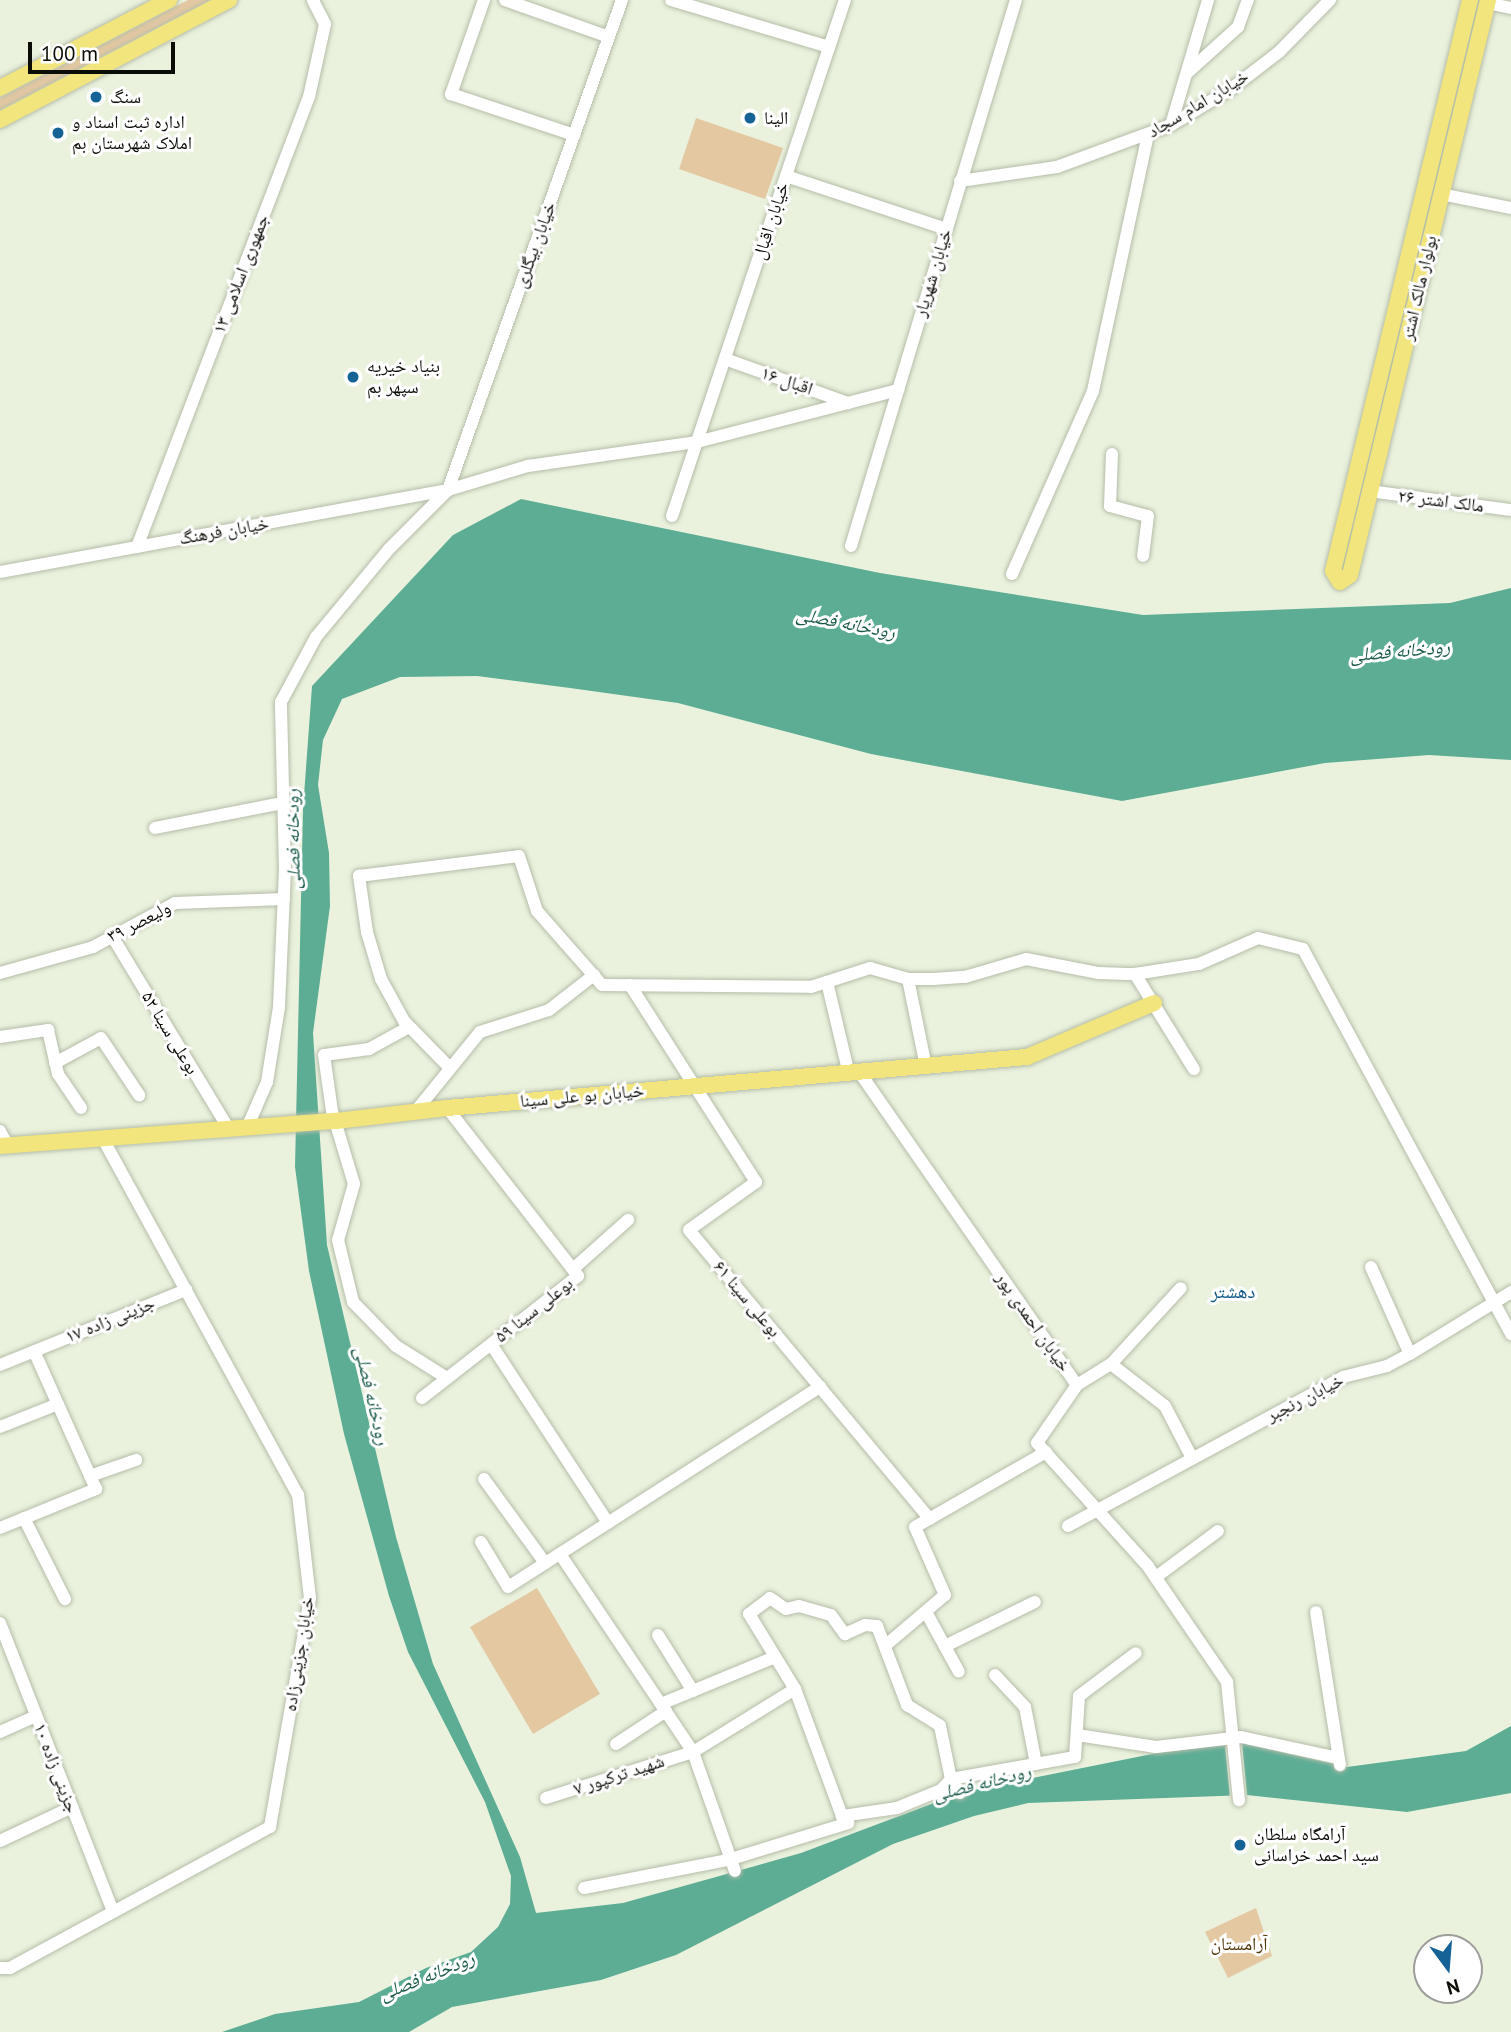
<!DOCTYPE html>
<html>
<head>
<meta charset="utf-8">
<style>
	body { margin:0 }
	#map { position:relative; width:1511px; height:2032px; overflow:hidden; background:#eaf2de; font-family:"PT Sans","Noto Naskh Arabic",sans-serif }
	div>[style] { position:absolute }
	[style*='--x'] { left:calc(var(--x)*1px); top:calc(var(--y)*1px); width:calc(var(--w)*1px); rotate:calc(var(--a)*1deg) }
	.green>* { inset:0; background:#e3c8a2 }
	.water>* { inset:0; background:#5dad95 }
	.pier>* { inset:0; background:#eaf2de }
	.roads { filter:drop-shadow(0 0 2px #b5bda9) drop-shadow(0 0 2px #b5bda9) }
	.minor>* { height:12px; margin:-6px; padding:0 6px; transform-origin:6px; border-radius:6px; background:#fff }
	.major>* { height:16px; margin:-8px; padding:0 8px; transform-origin:8px; border-radius:8px; background:#f2e57d }
	.dots>* { width:19px; height:19px; translate:-50% -50%; box-sizing:border-box; border:4px solid #fff; border-radius:50% }
	span { translate:-50% -50%; white-space:nowrap; text-align:center; line-height:1.15; -webkit-text-stroke:6px #fff; paint-order:stroke }
	.poi-label { font-size:18px; color:#0a0c06 }
	.left { translate:0 -50%; text-align:left }
	.street-label { font-size:18px; color:#0a0c06 }
	.park-label { font-size:18px; color:#4f3504 }
	.water-label { font-size:19px; color:#195a49; font-style:italic }
	.neighbourhood-label { font-size:19px; color:#0f5784 }
	.north { position:absolute; left:1413px; top:1934px; width:70px; height:70px; box-sizing:border-box; background:#fff; border:2px solid #9d9e9b; border-radius:50%; rotate:164deg; font-size:19px; font-weight:700; line-height:28px; text-align:center; color:#0a0c06 }
	.north::after { content:''; display:block; margin:auto; width:24px; height:32px; background:#156396; clip-path:polygon(50% 0,100% 100%,50% 72%,0 100%) }
	.scale { position:absolute; left:28px; top:42px; width:147px; height:32px; box-sizing:border-box; border:4px solid #0a0c06; border-top:0; padding-left:9px; font-size:21px; line-height:24px; white-space:nowrap; color:#0a0c06; -webkit-text-stroke:5px #fff; paint-order:stroke }
</style>
</head>
<body>
<div id="map">
	<div class="green">
		<div style="clip-path:polygon(188px 0,210px 0,0 110px,0 98px)"></div>
		<div style="clip-path:polygon(696px 118px,783px 148px,765px 199px,679px 169px)"></div>
		<div style="clip-path:polygon(537px 1588px,600px 1694px,533px 1734px,470px 1627px)"></div>
		<div style="clip-path:polygon(1256px 1908px,1272px 1956px,1228px 1978px,1205px 1932px)"></div>
	</div>
	<div class="water">
		<div style="clip-path:polygon(521px 499px,880px 573px,1143px 615px,1450px 603px,1511px 588px,1511px 760px,1429px 755px,1325px 763px,1122px 801px,871px 754px,678px 703px,570px 688px,477px 676px,400px 677px,342px 699px,323px 740px,318px 785px,329px 853px,330px 906px,313px 1033px,327px 1245px,396px 1537px,433px 1664px,520px 1857px,536px 1913px,623px 1903px,801px 1853px,963px 1792px,1157px 1753px,1242px 1743px,1347px 1767px,1466px 1751px,1511px 1726px,1511px 1793px,1407px 1812px,1247px 1795px,1028px 1803px,974px 1816px,893px 1844px,676px 1955px,601px 1980px,452px 2007px,409px 2032px,222px 2032px,275px 2014px,359px 2002px,426px 1968px,471px 1952px,498px 1927px,510px 1904px,511px 1876px,485px 1802px,408px 1652px,389px 1596px,344px 1434px,309px 1271px,295px 1167px,303px 809px,312px 686px,453px 535px)"></div>
	</div>
	<div class="pier">
		<div style="clip-path:polygon(1242px 1743px,1247px 1795px,1230px 1797px,1225px 1745px)"></div>
	</div>
	<div class="roads">
		<div class="minor">
			<div style="--x:484;--y:0;--w:100;--a:109.3"></div>
			<div style="--x:451;--y:94;--w:130;--a:18.4"></div>
			<div style="--x:505;--y:0;--w:110;--a:19.6"></div>
			<div style="--x:671;--y:0;--w:165;--a:16.6"></div>
			<div style="--x:1487;--y:3;--w:25;--a:12"></div>
			<div style="--x:1187;--y:73;--w:69;--a:-42"></div>
			<div style="--x:1238;--y:27;--w:29;--a:-70"></div>
			<div style="--x:1171;--y:125;--w:130;--a:-73.5"></div>
			<div style="--x:786;--y:176;--w:169;--a:18.3"></div>
			<div style="--x:960;--y:181;--w:98;--a:-8.2"></div>
			<div style="--x:1057;--y:167;--w:121;--a:-20.2"></div>
			<div style="--x:1171;--y:125;--w:70;--a:-31"></div>
			<div style="--x:1231;--y:89;--w:61;--a:-37.6"></div>
			<div style="--x:1279;--y:52;--w:73;--a:-45.6"></div>
			<div style="--x:1441;--y:194;--w:71;--a:11.3"></div>
			<div style="--x:725;--y:359;--w:131;--a:19.7"></div>
			<div style="--x:1112;--y:454;--w:52;--a:92.2"></div>
			<div style="--x:1110;--y:506;--w:39;--a:15"></div>
			<div style="--x:1148;--y:516;--w:40;--a:97.1"></div>
			<div style="--x:1370;--y:491;--w:142;--a:7.7"></div>
			<div style="--x:672;--y:516;--w:544;--a:-71.47"></div>
			<div style="--x:851;--y:546;--w:570;--a:-73.19"></div>
			<div style="--x:137;--y:547;--w:482;--a:-69.1"></div>
			<div style="--x:309;--y:97;--w:75;--a:-77.6"></div>
			<div style="--x:325;--y:24;--w:27;--a:-117"></div>
			<div style="--x:0;--y:572;--w:455;--a:-10.4"></div>
			<div style="--x:448;--y:490;--w:520;--a:-70.45"></div>
			<div style="--x:1012;--y:574;--w:200;--a:-66.1"></div>
			<div style="--x:1093;--y:391;--w:262;--a:-77.9"></div>
			<div style="--x:155;--y:828;--w:129;--a:-11.1"></div>
			<div style="--x:112;--y:936;--w:226;--a:58.8"></div>
			<div style="--x:0;--y:973;--w:97;--a:-15.6"></div>
			<div style="--x:93;--y:947;--w:93;--a:-28.2"></div>
			<div style="--x:175;--y:903;--w:109;--a:-2.1"></div>
			<div style="--x:1135;--y:974;--w:112;--a:58.2"></div>
			<div style="--x:908;--y:979;--w:90;--a:78.4"></div>
			<div style="--x:827;--y:982;--w:95;--a:76.6"></div>
			<div style="--x:630;--y:985;--w:234;--a:57.4"></div>
			<div style="--x:756;--y:1182;--w:82;--a:144.4"></div>
			<div style="--x:689;--y:1230;--w:376;--a:50.2"></div>
			<div style="--x:409;--y:1027;--w:46;--a:151.2"></div>
			<div style="--x:369;--y:1049;--w:45;--a:172.4"></div>
			<div style="--x:324;--y:1055;--w:57;--a:81.9"></div>
			<div style="--x:332;--y:1111;--w:76;--a:73.2"></div>
			<div style="--x:354;--y:1184;--w:58;--a:105.9"></div>
			<div style="--x:338;--y:1240;--w:64;--a:76.4"></div>
			<div style="--x:353;--y:1302;--w:62;--a:45.7"></div>
			<div style="--x:396;--y:1346;--w:60;--a:32.1"></div>
			<div style="--x:0;--y:1037;--w:49;--a:-8.3"></div>
			<div style="--x:48;--y:1030;--w:45;--a:77.2"></div>
			<div style="--x:58;--y:1074;--w:41;--a:55.9"></div>
			<div style="--x:55;--y:1063;--w:52;--a:-28.5"></div>
			<div style="--x:101;--y:1038;--w:69;--a:56.3"></div>
			<div style="--x:449;--y:1067;--w:64;--a:-134.4"></div>
			<div style="--x:404;--y:1021;--w:48;--a:-118.7"></div>
			<div style="--x:381;--y:979;--w:49;--a:-106.6"></div>
			<div style="--x:367;--y:932;--w:57;--a:-98.1"></div>
			<div style="--x:359;--y:876;--w:161;--a:-7.1"></div>
			<div style="--x:519;--y:856;--w:58;--a:71.9"></div>
			<div style="--x:537;--y:911;--w:98;--a:48.7"></div>
			<div style="--x:602;--y:985;--w:209;--a:0.5"></div>
			<div style="--x:811;--y:987;--w:62;--a:-17.9"></div>
			<div style="--x:870;--y:968;--w:40;--a:16"></div>
			<div style="--x:908;--y:979;--w:25;--a:0"></div>
			<div style="--x:933;--y:979;--w:32;--a:-4"></div>
			<div style="--x:965;--y:977;--w:64;--a:-16.4"></div>
			<div style="--x:1026;--y:959;--w:73;--a:11"></div>
			<div style="--x:1098;--y:973;--w:37;--a:2"></div>
			<div style="--x:1135;--y:974;--w:65;--a:-8.9"></div>
			<div style="--x:1199;--y:964;--w:64;--a:-23.8"></div>
			<div style="--x:1258;--y:938;--w:46;--a:13.7"></div>
			<div style="--x:1303;--y:949;--w:438;--a:61.6"></div>
			<div style="--x:860;--y:1073;--w:380;--a:55.2"></div>
			<div style="--x:1077;--y:1385;--w:70;--a:124.6"></div>
			<div style="--x:1037;--y:1443;--w:164;--a:48"></div>
			<div style="--x:1147;--y:1565;--w:142;--a:55.6"></div>
			<div style="--x:1227;--y:1682;--w:119;--a:84.2"></div>
			<div style="--x:415;--y:1112;--w:103;--a:-50.9"></div>
			<div style="--x:480;--y:1032;--w:72;--a:-17.7"></div>
			<div style="--x:549;--y:1010;--w:57;--a:-37.9"></div>
			<div style="--x:247;--y:1128;--w:50;--a:-66.5"></div>
			<div style="--x:267;--y:1082;--w:76;--a:-80.9"></div>
			<div style="--x:279;--y:1007;--w:137;--a:-87.5"></div>
			<div style="--x:285;--y:870;--w:168;--a:-91.4"></div>
			<div style="--x:281;--y:702;--w:74;--a:-61.7"></div>
			<div style="--x:316;--y:637;--w:114;--a:-50.3"></div>
			<div style="--x:389;--y:549;--w:83;--a:-45"></div>
			<div style="--x:448;--y:490;--w:84;--a:-16.7"></div>
			<div style="--x:528;--y:466;--w:171;--a:-8.1"></div>
			<div style="--x:697;--y:442;--w:208;--a:-14.5"></div>
			<div style="--x:0;--y:1131;--w:17;--a:62"></div>
			<div style="--x:1371;--y:1267;--w:95;--a:65.9"></div>
			<div style="--x:573;--y:1269;--w:74;--a:-41.7"></div>
			<div style="--x:491;--y:1344;--w:214;--a:56.8"></div>
			<div style="--x:1111;--y:1364;--w:68;--a:37.9"></div>
			<div style="--x:1165;--y:1406;--w:59;--a:62.6"></div>
			<div style="--x:0;--y:1365;--w:201;--a:-22"></div>
			<div style="--x:1077;--y:1385;--w:40;--a:-32"></div>
			<div style="--x:1111;--y:1364;--w:103;--a:-47.4"></div>
			<div style="--x:422;--y:1398;--w:198;--a:-38"></div>
			<div style="--x:578;--y:1276;--w:213;--a:-127.9"></div>
			<div style="--x:0;--y:1427;--w:62;--a:-21.6"></div>
			<div style="--x:90;--y:1476;--w:49;--a:-19.2"></div>
			<div style="--x:484;--y:1479;--w:104;--a:54"></div>
			<div style="--x:24;--y:1518;--w:91;--a:63.2"></div>
			<div style="--x:1068;--y:1526;--w:313;--a:-28.4"></div>
			<div style="--x:1343;--y:1377;--w:45;--a:-14"></div>
			<div style="--x:1387;--y:1366;--w:26;--a:-28"></div>
			<div style="--x:1410;--y:1354;--w:119;--a:-31.5"></div>
			<div style="--x:0;--y:1528;--w:104;--a:-22.1"></div>
			<div style="--x:96;--y:1489;--w:151;--a:-114.2"></div>
			<div style="--x:481;--y:1542;--w:52;--a:59"></div>
			<div style="--x:508;--y:1587;--w:371;--a:-32.7"></div>
			<div style="--x:560;--y:1554;--w:239;--a:56.1"></div>
			<div style="--x:693;--y:1752;--w:126;--a:70.6"></div>
			<div style="--x:1156;--y:1577;--w:77;--a:-36.6"></div>
			<div style="--x:926;--y:1612;--w:68;--a:61.2"></div>
			<div style="--x:1316;--y:1612;--w:155;--a:81.1"></div>
			<div style="--x:0;--y:1623;--w:310;--a:68.6"></div>
			<div style="--x:658;--y:1635;--w:66;--a:58"></div>
			<div style="--x:886;--y:1645;--w:77;--a:-40.3"></div>
			<div style="--x:945;--y:1595;--w:74;--a:-113.8"></div>
			<div style="--x:915;--y:1527;--w:151;--a:-29.8"></div>
			<div style="--x:945;--y:1646;--w:100;--a:-26.1"></div>
			<div style="--x:995;--y:1675;--w:44;--a:46.8"></div>
			<div style="--x:1025;--y:1707;--w:58;--a:79.1"></div>
			<div style="--x:661;--y:1704;--w:123;--a:-22.4"></div>
			<div style="--x:0;--y:1732;--w:39;--a:-24"></div>
			<div style="--x:1077;--y:1735;--w:80;--a:8.6"></div>
			<div style="--x:1156;--y:1747;--w:86;--a:-6.7"></div>
			<div style="--x:1241;--y:1737;--w:99;--a:12.2"></div>
			<div style="--x:616;--y:1744;--w:60;--a:-33.4"></div>
			<div style="--x:960;--y:1793;--w:17;--a:-123"></div>
			<div style="--x:951;--y:1779;--w:15;--a:132"></div>
			<div style="--x:941;--y:1790;--w:48;--a:157.8"></div>
			<div style="--x:897;--y:1808;--w:56;--a:171.7"></div>
			<div style="--x:842;--y:1816;--w:135;--a:-110.3"></div>
			<div style="--x:795;--y:1689;--w:88;--a:-121.5"></div>
			<div style="--x:749;--y:1614;--w:26;--a:-37"></div>
			<div style="--x:770;--y:1598;--w:19;--a:35"></div>
			<div style="--x:786;--y:1609;--w:13;--a:-13"></div>
			<div style="--x:799;--y:1606;--w:33;--a:16"></div>
			<div style="--x:831;--y:1615;--w:24;--a:54"></div>
			<div style="--x:845;--y:1634;--w:22;--a:-24"></div>
			<div style="--x:865;--y:1625;--w:12;--a:5"></div>
			<div style="--x:877;--y:1626;--w:85;--a:69.2"></div>
			<div style="--x:907;--y:1705;--w:39;--a:32"></div>
			<div style="--x:940;--y:1726;--w:54;--a:78.3"></div>
			<div style="--x:951;--y:1779;--w:126;--a:-10.1"></div>
			<div style="--x:1075;--y:1757;--w:61;--a:-86.2"></div>
			<div style="--x:1079;--y:1696;--w:71;--a:-37"></div>
			<div style="--x:546;--y:1798;--w:154;--a:-17.4"></div>
			<div style="--x:693;--y:1752;--w:120;--a:-31.7"></div>
			<div style="--x:0;--y:1841;--w:80;--a:-25.3"></div>
			<div style="--x:584;--y:1888;--w:147;--a:-11"></div>
			<div style="--x:728;--y:1860;--w:126;--a:-17.1"></div>
			<div style="--x:0;--y:1968;--w:10;--a:0"></div>
			<div style="--x:10;--y:1968;--w:296;--a:-28.5"></div>
			<div style="--x:270;--y:1827;--w:232;--a:-80.1"></div>
			<div style="--x:310;--y:1598;--w:104;--a:-96.6"></div>
			<div style="--x:298;--y:1495;--w:406;--a:-118.7"></div>
		</div>
		<div class="major">
			<div style="--x:1470;--y:0;--w:587;--a:103.49"></div>
			<div style="--x:1333;--y:571;--w:13;--a:58"></div>
			<div style="--x:1340;--y:582;--w:12;--a:-35"></div>
			<div style="--x:1350;--y:575;--w:591;--a:-76.5"></div>
			<div style="--x:0;--y:88;--w:191;--a:-27.5"></div>
			<div style="--x:0;--y:120;--w:259;--a:-27.7"></div>
			<div style="--x:0;--y:1146;--w:337;--a:-4.3"></div>
			<div style="--x:336;--y:1121;--w:112;--a:-6.7"></div>
			<div style="--x:447;--y:1108;--w:582;--a:-5.03"></div>
			<div style="--x:1027;--y:1057;--w:138;--a:-23"></div>
		</div>
	</div>
	<div class="dots">
		<div style="left:96px;top:97px;background:#156396"></div>
		<div style="left:750px;top:118px;background:#156396"></div>
		<div style="left:58px;top:133px;background:#156396"></div>
		<div style="left:353px;top:377px;background:#156396"></div>
		<div style="left:1240px;top:1845px;background:#156396"></div>
	</div>
	<div class="poi-label">
		<span class="left" style="left:110px;top:97px">سنگ</span>
		<span class="left" style="left:764px;top:118px">الینا</span>
		<span class="left" style="left:72px;top:133px">اداره ثبت اسناد و<br>املاک شهرستان بم</span>
		<span class="left" style="left:367px;top:377px">بنیاد خیریه<br>سپهر بم</span>
		<span class="left" style="left:1254px;top:1845px">آرامگاه سلطان<br>سید احمد خراسانی</span>
	</div>
	<div class="street-label">
		<span style="left:1198px;top:104px;rotate:-31deg">خیابان امام سجاد</span>
		<span style="left:771px;top:221px;rotate:-72deg">خیابان اقبال</span>
		<span style="left:535px;top:245px;rotate:-70deg">خیابان بیگلری</span>
		<span style="left:933px;top:273px;rotate:-73deg">خیابان شهریار</span>
		<span style="left:241px;top:274px;rotate:-69deg">جمهوری اسلامی ۱۳</span>
		<span style="left:1419px;top:288px;rotate:-77deg">بولوار مالک اشتر</span>
		<span style="left:787px;top:381px;rotate:19deg">اقبال ۱۶</span>
		<span style="left:1441px;top:501px;rotate:7deg">مالک اشتر ۲۶</span>
		<span style="left:224px;top:531px;rotate:-10deg">خیابان فرهنگ</span>
		<span style="left:139px;top:922px;rotate:-27deg">ولیعصر ۳۹</span>
		<span style="left:170px;top:1033px;rotate:59deg">بوعلی سینا ۵۲</span>
		<span style="left:582px;top:1096px;rotate:-5deg">خیابان بو علی سینا</span>
		<span style="left:747px;top:1299px;rotate:50deg">بوعلی سینا ۶۱</span>
		<span style="left:534px;top:1310px;rotate:-38deg">بوعلی سینا ۵۹</span>
		<span style="left:110px;top:1320px;rotate:-22deg">جزینی زاده ۱۷</span>
		<span style="left:1033px;top:1322px;rotate:55deg">خیابان احمدی پور</span>
		<span style="left:1305px;top:1398px;rotate:-27deg">خیابان رنجبر</span>
		<span style="left:299px;top:1654px;rotate:-81deg">خیابان جزینی‌زاده</span>
		<span style="left:56px;top:1768px;rotate:69deg">جزینی زاده ۱۰</span>
		<span style="left:619px;top:1775px;rotate:-18deg">شهید ترکپور ۷</span>
	</div>
	<div class="park-label">
		<span style="left:1239px;top:1944px">آرامستان</span>
	</div>
	<div class="water-label">
		<span style="left:846px;top:623px;rotate:11deg">رودخانه فصلی</span>
		<span style="left:1400px;top:651px;rotate:-5deg">رودخانه فصلی</span>
		<span style="left:293px;top:839px;rotate:-91deg">رودخانه فصلی</span>
		<span style="left:372px;top:1396px;rotate:77deg">رودخانه فصلی</span>
		<span style="left:982px;top:1783px;rotate:-14deg">رودخانه فصلی</span>
		<span style="left:427px;top:1976px;rotate:-22deg">رودخانه فصلی</span>
	</div>
	<div class="neighbourhood-label">
		<span style="left:1233px;top:1292px">دهشتر</span>
	</div>
	<div class="north">N</div>
	<div class="scale">100 m</div>
</div>
</body>
</html>
